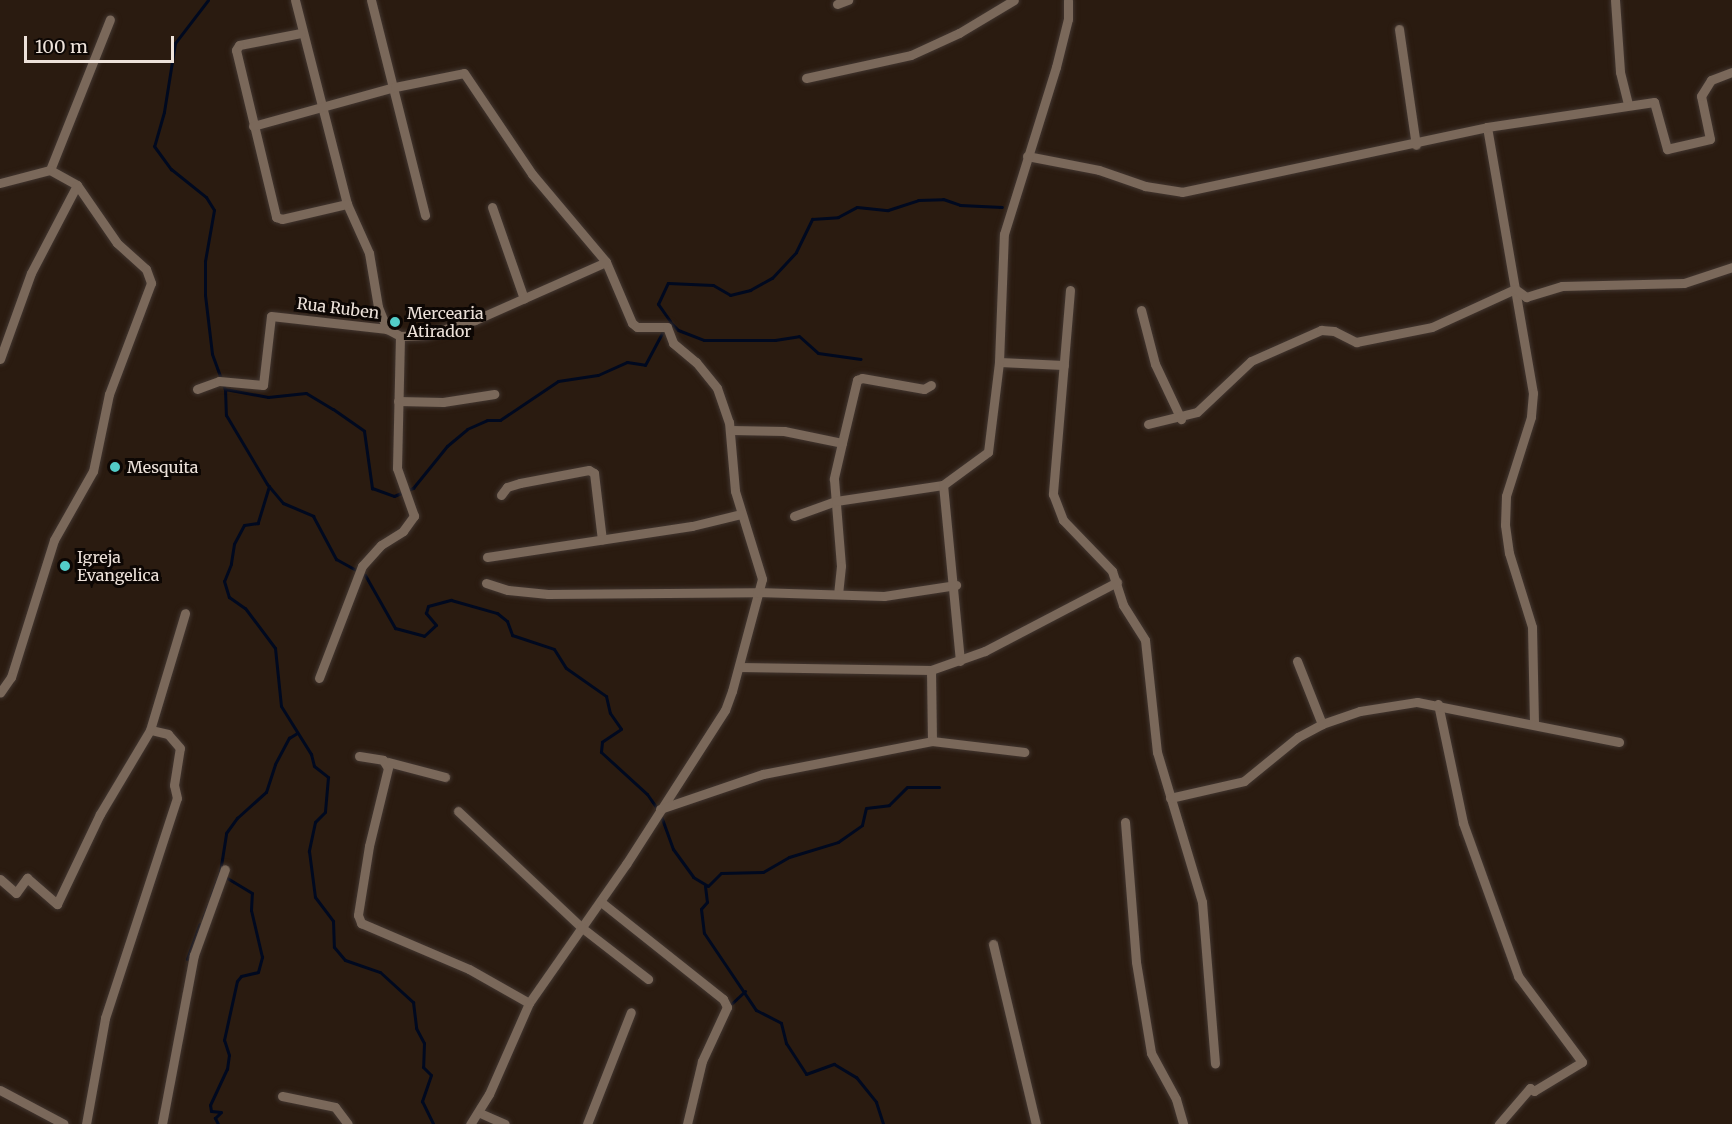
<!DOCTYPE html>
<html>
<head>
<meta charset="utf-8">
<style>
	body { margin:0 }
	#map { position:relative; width:1732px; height:1124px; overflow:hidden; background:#2a1b10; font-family:Merriweather,serif }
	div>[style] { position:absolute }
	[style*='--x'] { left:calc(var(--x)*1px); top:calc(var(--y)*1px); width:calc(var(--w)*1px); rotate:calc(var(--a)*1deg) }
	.stream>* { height:3px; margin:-1.5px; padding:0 1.5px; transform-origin:1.5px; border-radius:1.5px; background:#00091f }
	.roads { filter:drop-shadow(0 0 2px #423630) drop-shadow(0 0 2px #423630) }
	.street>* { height:9px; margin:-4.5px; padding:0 4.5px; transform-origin:4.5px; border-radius:4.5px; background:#7a685a }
	.dots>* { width:16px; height:16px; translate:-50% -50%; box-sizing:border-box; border:3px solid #0d0704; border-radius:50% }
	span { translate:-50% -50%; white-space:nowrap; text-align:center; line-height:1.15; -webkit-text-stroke:6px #0d0704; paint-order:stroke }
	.street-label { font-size:16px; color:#ede2da }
	.poi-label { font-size:16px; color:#ede2da }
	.left { translate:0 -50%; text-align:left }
	.scale { position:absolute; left:24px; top:36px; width:150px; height:27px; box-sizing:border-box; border:3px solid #ede2da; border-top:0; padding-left:8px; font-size:18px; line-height:21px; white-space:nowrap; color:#ede2da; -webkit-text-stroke:4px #0d0704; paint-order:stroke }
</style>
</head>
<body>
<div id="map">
	<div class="stream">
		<div style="--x:208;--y:0;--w:54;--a:127.5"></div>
		<div style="--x:175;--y:43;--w:70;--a:99.1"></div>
		<div style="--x:164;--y:112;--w:35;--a:106"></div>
		<div style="--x:154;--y:146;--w:29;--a:54"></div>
		<div style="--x:171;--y:169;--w:45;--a:38.7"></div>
		<div style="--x:206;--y:197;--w:15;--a:58"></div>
		<div style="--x:214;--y:210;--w:52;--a:100"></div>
		<div style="--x:205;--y:261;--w:34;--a:90"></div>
		<div style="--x:205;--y:295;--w:59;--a:83.2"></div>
		<div style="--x:212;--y:354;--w:37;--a:70"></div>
		<div style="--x:225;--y:389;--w:44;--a:10.5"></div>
		<div style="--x:268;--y:397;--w:38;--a:-6"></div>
		<div style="--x:306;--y:393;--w:31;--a:31"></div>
		<div style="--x:333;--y:409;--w:38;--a:35"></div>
		<div style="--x:364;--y:431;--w:58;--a:82"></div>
		<div style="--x:372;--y:488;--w:23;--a:20"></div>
		<div style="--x:394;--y:496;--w:21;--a:-23"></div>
		<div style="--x:413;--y:488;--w:54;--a:-51"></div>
		<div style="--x:447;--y:446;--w:26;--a:-40"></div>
		<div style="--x:467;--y:429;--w:22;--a:-24"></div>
		<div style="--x:487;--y:420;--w:13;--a:0"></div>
		<div style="--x:500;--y:420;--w:70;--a:-33.9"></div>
		<div style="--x:558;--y:381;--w:40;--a:-8.5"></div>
		<div style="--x:598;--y:375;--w:32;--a:-24"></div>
		<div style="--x:627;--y:362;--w:18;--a:9"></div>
		<div style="--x:645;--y:365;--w:40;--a:-62"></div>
		<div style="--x:670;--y:321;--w:21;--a:-125"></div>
		<div style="--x:658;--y:304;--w:23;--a:-65"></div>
		<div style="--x:668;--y:283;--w:45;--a:2.5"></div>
		<div style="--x:713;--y:285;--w:20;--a:30"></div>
		<div style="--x:730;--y:295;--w:21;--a:-14"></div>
		<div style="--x:750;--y:290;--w:25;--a:-29"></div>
		<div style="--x:772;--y:278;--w:35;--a:-47"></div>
		<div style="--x:796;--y:252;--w:37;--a:-64"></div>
		<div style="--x:812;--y:219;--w:26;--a:-4"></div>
		<div style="--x:838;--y:217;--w:21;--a:-28"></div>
		<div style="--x:857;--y:207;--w:31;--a:6"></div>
		<div style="--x:888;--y:210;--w:32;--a:-18"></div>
		<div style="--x:918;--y:200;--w:25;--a:-2"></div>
		<div style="--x:943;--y:199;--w:18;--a:19"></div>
		<div style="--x:960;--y:205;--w:42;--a:2.7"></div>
		<div style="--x:668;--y:325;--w:4;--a:-56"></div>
		<div style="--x:670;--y:322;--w:11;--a:45"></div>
		<div style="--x:678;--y:330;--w:28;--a:21"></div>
		<div style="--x:704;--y:340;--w:71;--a:0"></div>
		<div style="--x:775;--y:340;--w:24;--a:-9"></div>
		<div style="--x:799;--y:336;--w:25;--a:42"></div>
		<div style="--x:818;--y:353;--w:43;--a:7.9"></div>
		<div style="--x:225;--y:389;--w:26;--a:88"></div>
		<div style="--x:226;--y:415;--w:80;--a:59.3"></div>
		<div style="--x:267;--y:484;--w:25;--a:50"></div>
		<div style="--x:283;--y:503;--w:33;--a:23"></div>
		<div style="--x:313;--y:516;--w:49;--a:61.9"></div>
		<div style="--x:336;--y:559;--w:33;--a:29"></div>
		<div style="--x:365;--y:575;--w:61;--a:60.5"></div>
		<div style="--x:395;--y:628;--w:30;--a:15"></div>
		<div style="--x:424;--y:636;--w:16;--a:-43"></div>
		<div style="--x:436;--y:625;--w:16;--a:-130"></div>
		<div style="--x:426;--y:613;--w:7;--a:-74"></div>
		<div style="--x:428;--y:606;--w:24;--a:-15"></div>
		<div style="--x:451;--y:600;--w:48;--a:15.8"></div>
		<div style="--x:497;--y:613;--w:13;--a:39"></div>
		<div style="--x:507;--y:621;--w:15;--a:70"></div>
		<div style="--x:512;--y:635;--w:44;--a:18.4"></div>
		<div style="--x:554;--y:649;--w:22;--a:58"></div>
		<div style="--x:566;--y:668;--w:49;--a:35"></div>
		<div style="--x:606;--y:696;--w:17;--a:77"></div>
		<div style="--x:610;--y:713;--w:19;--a:55"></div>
		<div style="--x:621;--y:729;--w:23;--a:146"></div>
		<div style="--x:602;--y:742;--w:10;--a:96"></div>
		<div style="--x:601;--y:752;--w:62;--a:42.4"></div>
		<div style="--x:647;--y:794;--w:19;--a:55"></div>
		<div style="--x:269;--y:486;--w:39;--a:107"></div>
		<div style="--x:258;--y:523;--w:14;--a:172"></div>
		<div style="--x:244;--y:525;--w:21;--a:118"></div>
		<div style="--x:234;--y:544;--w:20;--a:99"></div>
		<div style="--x:231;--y:564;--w:18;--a:112"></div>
		<div style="--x:224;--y:581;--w:17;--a:73"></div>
		<div style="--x:229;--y:597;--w:19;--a:35"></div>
		<div style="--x:245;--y:608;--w:50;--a:53.1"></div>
		<div style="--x:275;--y:648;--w:58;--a:84.1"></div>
		<div style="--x:281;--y:706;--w:57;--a:58"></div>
		<div style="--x:311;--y:754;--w:12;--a:76"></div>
		<div style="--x:314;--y:766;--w:18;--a:38"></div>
		<div style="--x:328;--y:777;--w:35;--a:95"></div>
		<div style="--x:325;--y:812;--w:14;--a:135"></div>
		<div style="--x:315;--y:822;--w:30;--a:102"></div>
		<div style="--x:309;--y:851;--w:46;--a:82.6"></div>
		<div style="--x:315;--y:897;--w:30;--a:53"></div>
		<div style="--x:333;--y:921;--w:26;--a:88"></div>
		<div style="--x:334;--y:947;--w:17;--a:50"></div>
		<div style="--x:345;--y:960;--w:37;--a:19"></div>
		<div style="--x:380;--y:972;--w:45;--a:42.3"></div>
		<div style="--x:413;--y:1002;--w:26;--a:83"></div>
		<div style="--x:416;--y:1028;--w:17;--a:62"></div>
		<div style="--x:424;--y:1043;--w:24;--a:92"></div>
		<div style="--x:423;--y:1067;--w:11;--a:45"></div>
		<div style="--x:431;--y:1075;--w:28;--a:109"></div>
		<div style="--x:422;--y:1101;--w:25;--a:64"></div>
		<div style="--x:661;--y:816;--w:35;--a:70"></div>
		<div style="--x:673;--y:849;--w:34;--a:54"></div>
		<div style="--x:693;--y:877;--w:17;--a:31"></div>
		<div style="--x:708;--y:886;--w:18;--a:-45"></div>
		<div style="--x:721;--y:873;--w:42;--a:-1.4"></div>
		<div style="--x:763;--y:872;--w:30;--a:-30"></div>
		<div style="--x:789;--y:857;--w:51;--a:-17"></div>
		<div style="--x:838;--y:842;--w:29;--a:-35"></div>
		<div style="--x:862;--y:825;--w:17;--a:-77"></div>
		<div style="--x:866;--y:808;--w:23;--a:-7"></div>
		<div style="--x:889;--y:805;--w:25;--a:-45"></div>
		<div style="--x:907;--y:787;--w:32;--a:0"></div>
		<div style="--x:220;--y:872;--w:39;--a:-81"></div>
		<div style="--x:226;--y:833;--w:19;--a:-54"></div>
		<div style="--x:237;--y:818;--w:39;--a:-42"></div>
		<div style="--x:266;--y:792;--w:29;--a:-72"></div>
		<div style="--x:275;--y:764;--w:30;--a:-62"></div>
		<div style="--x:289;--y:738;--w:9;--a:-32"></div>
		<div style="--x:705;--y:886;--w:16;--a:83"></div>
		<div style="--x:707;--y:902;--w:9;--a:131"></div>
		<div style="--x:701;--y:909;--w:24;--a:83"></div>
		<div style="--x:704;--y:933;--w:93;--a:56"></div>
		<div style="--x:756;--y:1010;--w:28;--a:27"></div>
		<div style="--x:781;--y:1023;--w:21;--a:76"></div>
		<div style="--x:786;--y:1043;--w:37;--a:57"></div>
		<div style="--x:806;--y:1074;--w:30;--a:-20"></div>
		<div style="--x:834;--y:1064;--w:26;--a:31"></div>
		<div style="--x:856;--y:1077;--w:32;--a:51"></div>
		<div style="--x:876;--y:1102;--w:23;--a:72"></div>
		<div style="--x:211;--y:896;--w:25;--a:-69"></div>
		<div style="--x:203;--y:918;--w:14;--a:-69"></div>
		<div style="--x:187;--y:959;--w:37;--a:-70"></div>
		<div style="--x:729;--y:1006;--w:22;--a:-43"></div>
		<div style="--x:218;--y:1124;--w:7;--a:-117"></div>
		<div style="--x:215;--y:1118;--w:8;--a:-45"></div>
		<div style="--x:221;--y:1112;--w:10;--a:-174"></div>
		<div style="--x:211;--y:1111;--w:6;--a:-99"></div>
		<div style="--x:210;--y:1105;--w:40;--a:-65"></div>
		<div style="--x:227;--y:1069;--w:14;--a:-82"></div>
		<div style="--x:229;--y:1055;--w:16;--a:-108"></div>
		<div style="--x:224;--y:1040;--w:60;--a:-77.6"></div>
		<div style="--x:237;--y:981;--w:6;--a:-51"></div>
		<div style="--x:241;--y:976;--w:17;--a:-13"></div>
		<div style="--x:258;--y:972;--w:16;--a:-75"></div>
		<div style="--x:262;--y:957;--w:48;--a:-103.2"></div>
		<div style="--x:251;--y:910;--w:17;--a:-87"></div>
		<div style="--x:252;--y:893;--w:31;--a:-149"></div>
	</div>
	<div class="roads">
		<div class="street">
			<div style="--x:295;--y:0;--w:211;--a:75.7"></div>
			<div style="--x:347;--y:204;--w:54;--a:65.8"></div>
			<div style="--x:369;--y:253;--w:55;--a:80.5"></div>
			<div style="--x:378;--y:307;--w:24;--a:68"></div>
			<div style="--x:371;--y:0;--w:222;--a:75.9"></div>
			<div style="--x:1615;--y:0;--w:72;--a:86"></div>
			<div style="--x:1620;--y:72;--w:33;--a:76"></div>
			<div style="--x:837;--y:4;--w:12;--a:-20"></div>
			<div style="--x:1399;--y:29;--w:117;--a:81.7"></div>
			<div style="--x:301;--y:33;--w:63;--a:169"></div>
			<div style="--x:239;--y:45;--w:6;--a:121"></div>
			<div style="--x:236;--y:50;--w:172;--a:76.5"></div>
			<div style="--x:276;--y:217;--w:6;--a:18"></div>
			<div style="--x:282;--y:219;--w:67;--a:-13"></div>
			<div style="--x:806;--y:78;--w:107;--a:-12.4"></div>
			<div style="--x:911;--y:55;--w:53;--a:-24.6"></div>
			<div style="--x:959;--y:33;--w:64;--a:-31"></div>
			<div style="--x:253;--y:126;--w:147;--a:-15.4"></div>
			<div style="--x:395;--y:87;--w:70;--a:-11.5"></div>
			<div style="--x:464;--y:73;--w:122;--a:56"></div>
			<div style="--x:532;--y:174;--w:115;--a:49.9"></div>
			<div style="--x:606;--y:262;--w:66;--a:66.9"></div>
			<div style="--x:632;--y:323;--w:6;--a:39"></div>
			<div style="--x:637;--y:327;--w:30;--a:0"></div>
			<div style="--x:667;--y:327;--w:17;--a:69"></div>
			<div style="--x:673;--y:343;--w:30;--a:40"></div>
			<div style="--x:696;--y:362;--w:33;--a:51"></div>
			<div style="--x:717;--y:388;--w:36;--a:71"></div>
			<div style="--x:729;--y:422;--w:69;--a:85"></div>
			<div style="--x:735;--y:491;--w:92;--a:72.9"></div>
			<div style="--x:762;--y:579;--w:116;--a:105"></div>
			<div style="--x:732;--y:691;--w:20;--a:110"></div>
			<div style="--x:725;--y:710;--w:183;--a:122.7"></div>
			<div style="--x:626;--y:864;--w:169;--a:124.9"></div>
			<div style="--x:529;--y:1003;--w:99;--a:113.7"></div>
			<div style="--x:489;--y:1094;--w:36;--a:122"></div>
			<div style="--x:1487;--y:127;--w:270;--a:80.2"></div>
			<div style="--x:1533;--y:393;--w:24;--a:95"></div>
			<div style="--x:1531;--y:417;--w:83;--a:107.6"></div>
			<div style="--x:1506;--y:496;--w:29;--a:92"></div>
			<div style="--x:1505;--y:525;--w:28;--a:82"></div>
			<div style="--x:1509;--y:553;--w:77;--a:72.7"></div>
			<div style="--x:1532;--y:627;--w:96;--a:88.8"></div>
			<div style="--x:1027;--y:156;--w:73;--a:11"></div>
			<div style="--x:1099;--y:170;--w:49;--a:19.2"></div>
			<div style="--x:1145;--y:186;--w:37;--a:9"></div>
			<div style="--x:1182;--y:192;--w:312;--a:-12"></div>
			<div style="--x:1487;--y:127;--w:169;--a:-8.5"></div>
			<div style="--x:1654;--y:102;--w:49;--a:74.5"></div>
			<div style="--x:1667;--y:149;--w:44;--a:-13.1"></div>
			<div style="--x:1710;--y:139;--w:44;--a:-101.8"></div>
			<div style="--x:1701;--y:96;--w:19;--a:-58"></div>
			<div style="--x:1711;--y:80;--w:22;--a:-21"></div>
			<div style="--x:50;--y:170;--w:162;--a:-68.3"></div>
			<div style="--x:0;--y:183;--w:52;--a:-14.6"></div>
			<div style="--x:50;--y:170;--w:31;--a:29"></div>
			<div style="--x:77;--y:185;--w:70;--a:55.4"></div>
			<div style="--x:117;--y:243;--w:39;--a:42"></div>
			<div style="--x:146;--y:269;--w:15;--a:70"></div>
			<div style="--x:151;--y:283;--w:119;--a:110.7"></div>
			<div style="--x:109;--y:394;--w:79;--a:101.7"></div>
			<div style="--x:93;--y:471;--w:79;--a:119.5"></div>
			<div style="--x:54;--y:540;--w:144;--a:107.4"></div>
			<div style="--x:11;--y:677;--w:19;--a:125"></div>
			<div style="--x:492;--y:207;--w:97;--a:70.8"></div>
			<div style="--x:1070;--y:290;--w:205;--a:94.8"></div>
			<div style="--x:1053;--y:494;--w:28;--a:69"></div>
			<div style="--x:1063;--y:520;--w:71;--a:46.1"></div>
			<div style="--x:1112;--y:571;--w:36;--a:72"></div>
			<div style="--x:1123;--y:605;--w:41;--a:57.8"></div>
			<div style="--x:1145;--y:640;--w:113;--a:83.9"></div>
			<div style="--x:1157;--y:752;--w:157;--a:73.3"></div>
			<div style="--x:1202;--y:902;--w:162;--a:85.4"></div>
			<div style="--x:1141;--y:310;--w:56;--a:75.5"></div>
			<div style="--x:1155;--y:364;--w:61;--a:64.7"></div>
			<div style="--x:0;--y:359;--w:91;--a:-70.2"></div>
			<div style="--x:31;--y:273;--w:99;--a:-62.4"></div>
			<div style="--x:999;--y:362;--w:65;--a:2.6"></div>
			<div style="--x:197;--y:389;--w:23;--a:-20"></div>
			<div style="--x:219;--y:381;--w:44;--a:5.2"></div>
			<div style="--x:263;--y:385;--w:69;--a:-83.4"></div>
			<div style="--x:271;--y:316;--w:117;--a:6.4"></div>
			<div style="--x:387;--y:329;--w:15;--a:28"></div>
			<div style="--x:400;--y:336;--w:25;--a:-2"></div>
			<div style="--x:425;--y:335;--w:52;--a:-16.7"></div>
			<div style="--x:475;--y:320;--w:143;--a:-23.9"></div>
			<div style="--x:398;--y:401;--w:45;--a:1.3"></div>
			<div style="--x:443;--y:402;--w:52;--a:-8.9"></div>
			<div style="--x:1148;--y:424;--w:50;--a:-13.8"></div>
			<div style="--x:1197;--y:412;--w:74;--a:-43.4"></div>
			<div style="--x:1251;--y:361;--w:77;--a:-23.9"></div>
			<div style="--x:1321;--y:330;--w:13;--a:4"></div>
			<div style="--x:1334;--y:331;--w:25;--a:27"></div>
			<div style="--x:1356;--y:342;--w:77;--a:-11.2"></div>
			<div style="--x:1432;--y:327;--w:91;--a:-24.6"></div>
			<div style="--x:1515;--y:289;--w:14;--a:36"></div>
			<div style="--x:1526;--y:297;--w:38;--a:-17"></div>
			<div style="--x:1562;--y:286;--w:122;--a:-1.4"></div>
			<div style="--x:1684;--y:283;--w:51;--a:-18.4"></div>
			<div style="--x:731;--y:430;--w:53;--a:1.1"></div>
			<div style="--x:784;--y:431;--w:59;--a:11.7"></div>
			<div style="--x:842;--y:443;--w:37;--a:103"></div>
			<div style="--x:834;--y:479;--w:87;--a:85.4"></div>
			<div style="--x:841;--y:566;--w:28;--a:96"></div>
			<div style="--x:842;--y:443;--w:65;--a:-76.6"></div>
			<div style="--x:857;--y:380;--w:5;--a:-22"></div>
			<div style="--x:862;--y:378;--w:63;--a:10.1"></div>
			<div style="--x:924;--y:389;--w:8;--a:-30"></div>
			<div style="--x:501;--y:495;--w:10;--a:-53"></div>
			<div style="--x:507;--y:487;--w:14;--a:-17"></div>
			<div style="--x:520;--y:483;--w:70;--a:-10.7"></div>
			<div style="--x:589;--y:470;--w:6;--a:31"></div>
			<div style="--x:594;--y:473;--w:67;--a:83.2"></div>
			<div style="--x:794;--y:516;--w:45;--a:-19.7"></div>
			<div style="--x:836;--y:501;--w:108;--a:-8.5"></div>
			<div style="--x:487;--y:557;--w:207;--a:-8.6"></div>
			<div style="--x:692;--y:526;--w:50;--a:-13.8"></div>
			<div style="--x:486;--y:583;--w:23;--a:18"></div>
			<div style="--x:508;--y:590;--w:40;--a:5.7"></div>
			<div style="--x:548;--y:594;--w:209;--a:-0.5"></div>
			<div style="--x:757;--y:592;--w:127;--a:1.8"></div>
			<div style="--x:884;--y:596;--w:73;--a:-8.7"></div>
			<div style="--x:960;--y:661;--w:177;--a:-95.5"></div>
			<div style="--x:943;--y:485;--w:56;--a:-36.3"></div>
			<div style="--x:988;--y:452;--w:91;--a:-83"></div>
			<div style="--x:999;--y:362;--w:128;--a:-87.8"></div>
			<div style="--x:1004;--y:234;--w:175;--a:-72.7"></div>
			<div style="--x:1056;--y:67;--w:49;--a:-76"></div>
			<div style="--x:1068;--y:19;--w:19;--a:-90"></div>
			<div style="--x:1297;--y:661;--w:68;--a:68.4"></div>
			<div style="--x:740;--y:667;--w:191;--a:0.9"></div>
			<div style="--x:931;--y:670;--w:57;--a:-19.4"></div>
			<div style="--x:985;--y:651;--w:149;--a:-27.6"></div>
			<div style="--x:931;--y:670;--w:71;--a:89.2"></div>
			<div style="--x:319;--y:678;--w:120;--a:-69"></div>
			<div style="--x:362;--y:566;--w:28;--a:-48"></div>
			<div style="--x:381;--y:545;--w:26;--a:-32"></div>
			<div style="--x:403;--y:531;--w:19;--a:-54"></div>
			<div style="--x:414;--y:516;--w:51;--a:-109.5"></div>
			<div style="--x:397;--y:468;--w:132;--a:-88.7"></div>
			<div style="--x:1438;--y:704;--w:122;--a:78.1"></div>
			<div style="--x:1463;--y:823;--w:163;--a:70.2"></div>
			<div style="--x:1518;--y:976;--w:107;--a:53.3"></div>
			<div style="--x:1582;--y:1062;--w:56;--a:148.9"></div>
			<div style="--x:1534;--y:1091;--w:5;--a:-143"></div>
			<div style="--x:1530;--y:1088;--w:48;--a:130.7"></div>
			<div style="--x:359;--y:756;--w:24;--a:9"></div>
			<div style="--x:383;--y:760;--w:9;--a:58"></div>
			<div style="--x:388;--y:768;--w:80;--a:103.7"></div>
			<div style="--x:369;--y:846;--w:70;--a:99.1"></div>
			<div style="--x:358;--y:915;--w:9;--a:69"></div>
			<div style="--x:361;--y:923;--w:117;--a:23.1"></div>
			<div style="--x:469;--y:969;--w:69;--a:29.5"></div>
			<div style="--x:388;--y:762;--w:59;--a:14.7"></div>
			<div style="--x:1170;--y:798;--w:76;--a:-12.9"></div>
			<div style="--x:1244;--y:781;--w:70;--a:-39.2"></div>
			<div style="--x:1298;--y:737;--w:27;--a:-28"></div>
			<div style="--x:1322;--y:724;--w:40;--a:-18.9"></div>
			<div style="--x:1360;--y:711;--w:58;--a:-9"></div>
			<div style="--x:1417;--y:702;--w:206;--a:11.2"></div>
			<div style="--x:660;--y:809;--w:109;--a:-18.8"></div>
			<div style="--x:763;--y:774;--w:172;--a:-11"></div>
			<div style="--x:932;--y:741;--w:93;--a:6.8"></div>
			<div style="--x:458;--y:811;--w:169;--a:43.3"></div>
			<div style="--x:581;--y:927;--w:85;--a:37.8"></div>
			<div style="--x:1125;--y:822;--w:140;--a:85.5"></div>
			<div style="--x:1136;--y:962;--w:92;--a:80.6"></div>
			<div style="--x:1151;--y:1053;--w:52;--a:61.5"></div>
			<div style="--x:1176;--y:1099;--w:26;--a:74"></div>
			<div style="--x:0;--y:879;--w:21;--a:41"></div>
			<div style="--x:16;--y:893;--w:19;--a:-54"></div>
			<div style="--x:27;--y:878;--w:40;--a:41"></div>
			<div style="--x:57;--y:904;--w:100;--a:-64.5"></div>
			<div style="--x:100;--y:814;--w:98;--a:-59.2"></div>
			<div style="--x:601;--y:902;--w:156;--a:38.5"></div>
			<div style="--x:723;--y:999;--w:9;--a:63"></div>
			<div style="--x:727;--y:1007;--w:60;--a:114.8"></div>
			<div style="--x:702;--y:1061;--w:65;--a:103.4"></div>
			<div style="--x:993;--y:944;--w:185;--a:76.6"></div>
			<div style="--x:0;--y:1090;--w:72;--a:28"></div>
			<div style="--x:282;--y:1096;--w:54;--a:11.7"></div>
			<div style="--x:335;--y:1107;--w:21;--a:53"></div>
			<div style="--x:480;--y:1113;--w:27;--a:24"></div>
			<div style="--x:86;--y:1124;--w:108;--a:-79.8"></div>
			<div style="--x:105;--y:1018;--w:231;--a:-71.9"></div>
			<div style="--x:177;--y:798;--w:13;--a:-103"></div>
			<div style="--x:174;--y:785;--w:37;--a:-81"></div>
			<div style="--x:180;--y:748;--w:18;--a:-131"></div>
			<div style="--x:168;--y:734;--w:18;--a:-167"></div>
			<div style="--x:150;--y:730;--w:122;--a:-73.3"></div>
			<div style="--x:162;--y:1124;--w:172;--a:-79.3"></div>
			<div style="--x:194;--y:955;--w:91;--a:-70.2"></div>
			<div style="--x:587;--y:1124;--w:120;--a:-68.6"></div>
		</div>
	</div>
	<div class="dots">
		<div style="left:395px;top:322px;background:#53cdc9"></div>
		<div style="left:115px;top:467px;background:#53cdc9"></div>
		<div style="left:65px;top:566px;background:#53cdc9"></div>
	</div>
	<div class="street-label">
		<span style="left:338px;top:308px;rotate:7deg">Rua Ruben</span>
	</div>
	<div class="poi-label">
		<span class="left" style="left:407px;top:322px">Mercearia<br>Atirador</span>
		<span class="left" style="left:127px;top:467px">Mesquita</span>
		<span class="left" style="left:77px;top:566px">Igreja<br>Evangelica</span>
	</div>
	<div class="scale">100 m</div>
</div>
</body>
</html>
